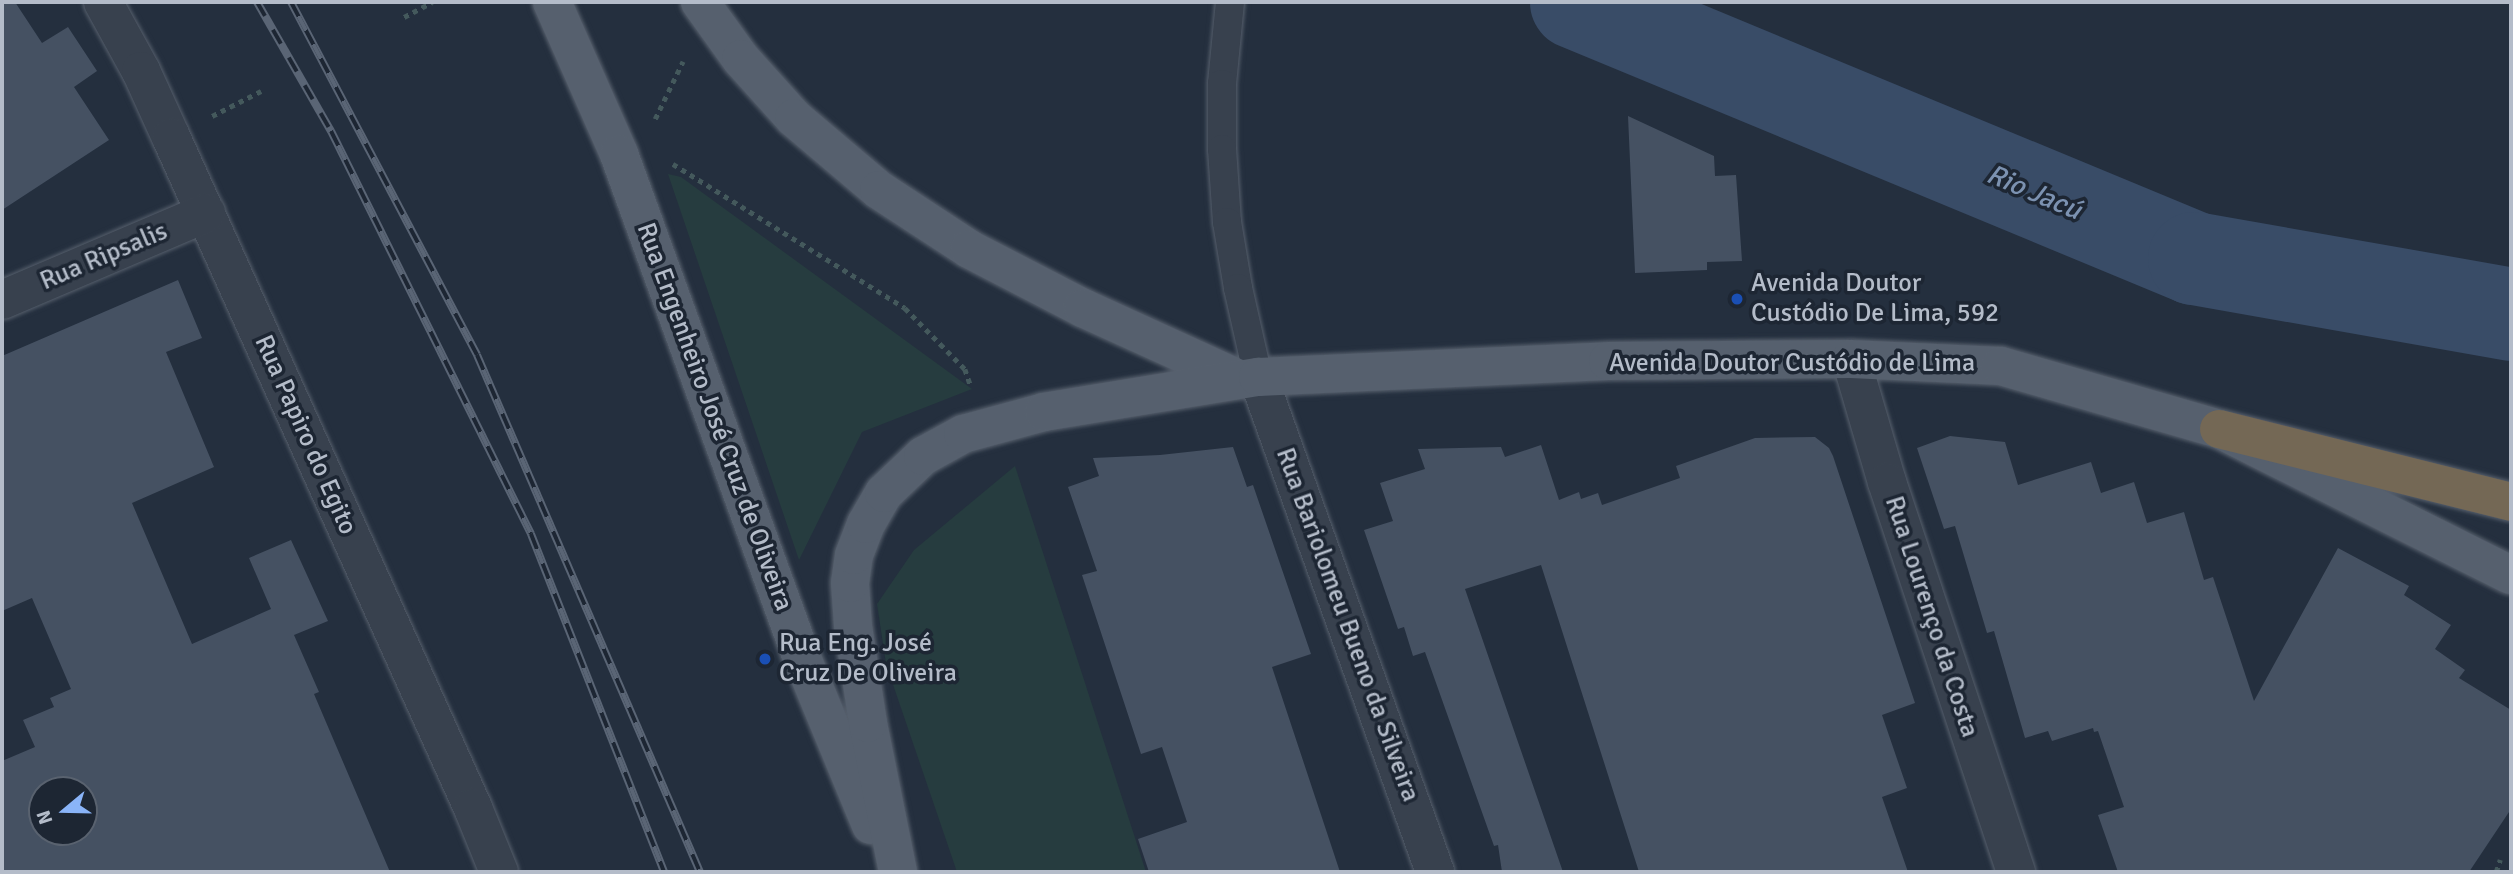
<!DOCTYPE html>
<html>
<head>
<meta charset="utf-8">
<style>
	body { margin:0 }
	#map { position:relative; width:2513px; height:874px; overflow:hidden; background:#242f3e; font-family:Signika,sans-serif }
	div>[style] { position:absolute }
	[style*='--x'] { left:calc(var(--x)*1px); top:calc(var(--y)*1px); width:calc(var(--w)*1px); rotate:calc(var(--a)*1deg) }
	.green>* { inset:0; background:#263c3f }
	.river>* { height:93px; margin:-46.5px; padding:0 46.5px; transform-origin:46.5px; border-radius:46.5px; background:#394c67 }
	.building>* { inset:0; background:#455162 }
	.path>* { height:4.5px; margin-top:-2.25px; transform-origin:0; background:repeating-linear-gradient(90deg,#44595c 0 5px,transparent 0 10px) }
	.roads { filter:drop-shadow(0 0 2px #565f6c) drop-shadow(0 0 2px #565f6c) }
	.lane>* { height:28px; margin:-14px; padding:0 14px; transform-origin:14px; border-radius:14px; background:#38414e }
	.street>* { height:38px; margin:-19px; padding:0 19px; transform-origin:19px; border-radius:19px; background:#38414e }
	.primary>* { height:38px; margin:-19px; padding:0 19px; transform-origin:19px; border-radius:19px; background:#56606e }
	.highway>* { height:38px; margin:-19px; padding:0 19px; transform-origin:19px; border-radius:19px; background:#746855 }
	.rail>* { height:8px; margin-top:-4px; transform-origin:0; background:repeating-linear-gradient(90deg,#1d2633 0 16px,#5a6575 0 32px); box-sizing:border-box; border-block:2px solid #5a6575 }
	.dots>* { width:19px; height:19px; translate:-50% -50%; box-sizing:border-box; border:4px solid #1d2633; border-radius:50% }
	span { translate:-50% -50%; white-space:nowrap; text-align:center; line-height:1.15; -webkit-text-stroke:7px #1d2633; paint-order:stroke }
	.street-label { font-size:26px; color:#b4bcc9 }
	.poi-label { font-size:26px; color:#b4bcc9 }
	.left { translate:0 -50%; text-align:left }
	.water-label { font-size:28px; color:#7c92b1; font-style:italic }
	.frame { position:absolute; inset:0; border:4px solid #b4bcc9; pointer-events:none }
	.north { position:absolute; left:28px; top:776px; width:70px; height:70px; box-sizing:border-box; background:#1d2633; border:2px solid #59626f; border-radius:50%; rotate:251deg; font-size:19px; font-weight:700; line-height:28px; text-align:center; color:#b4bcc9 }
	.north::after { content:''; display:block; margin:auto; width:24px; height:32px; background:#8ab4f8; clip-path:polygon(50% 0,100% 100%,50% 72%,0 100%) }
</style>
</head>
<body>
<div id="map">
	<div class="green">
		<div style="clip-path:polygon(668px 174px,681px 177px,972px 389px,862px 432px,799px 560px)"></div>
		<div style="clip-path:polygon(1015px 466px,1146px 872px,957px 872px,886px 664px,877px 604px,914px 550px)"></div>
	</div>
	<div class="river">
		<div style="--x:1576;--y:2;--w:669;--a:22.5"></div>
		<div style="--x:2194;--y:258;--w:322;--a:10"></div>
	</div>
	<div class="building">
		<div style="clip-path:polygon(2px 2px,15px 2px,42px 43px,68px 27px,97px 71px,74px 87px,109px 140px,2px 210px)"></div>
		<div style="clip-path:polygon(1628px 116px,1714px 156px,1715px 176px,1736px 175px,1742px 261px,1707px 262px,1707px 270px,1635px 273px)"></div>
		<div style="clip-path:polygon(evenodd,178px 280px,202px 338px,166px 352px,214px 467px,132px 503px,192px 644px,271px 609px,249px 558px,291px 540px,328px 621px,294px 635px,319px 692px,314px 694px,390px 872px,2px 872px,2px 761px,35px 747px,23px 720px,54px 707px,50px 698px,71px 689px,32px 598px,2px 611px,2px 356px,178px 280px,42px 790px,84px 790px,84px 832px,42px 832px,42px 790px)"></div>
		<div style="clip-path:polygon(1950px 436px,2005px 442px,2018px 485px,2091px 462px,2101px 493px,2134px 482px,2147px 523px,2184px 512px,2204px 580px,2213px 577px,2254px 701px,2338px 548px,2409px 586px,2404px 595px,2451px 625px,2435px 649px,2465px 670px,2459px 678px,2511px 710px,2511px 809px,2469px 872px,2118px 872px,2098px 815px,2124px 807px,2098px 731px,2094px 732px,2093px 728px,2052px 741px,2048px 731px,2025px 738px,1994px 631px,1987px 633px,1955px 526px,1944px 529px,1917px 448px)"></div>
		<div style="clip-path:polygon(1815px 437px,1829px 448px,1833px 456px,1915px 703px,1882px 715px,1907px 788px,1882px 797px,1908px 872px,1639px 872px,1541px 565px,1465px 589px,1563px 872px,1502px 872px,1498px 845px,1494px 846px,1425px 652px,1413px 656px,1404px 627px,1398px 629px,1364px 530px,1393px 521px,1380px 483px,1425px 469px,1418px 449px,1501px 447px,1505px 457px,1541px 445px,1559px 500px,1579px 492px,1581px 499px,1598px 493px,1602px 505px,1680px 478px,1676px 466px,1755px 438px)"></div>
		<div style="clip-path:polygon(1233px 447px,1247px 487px,1253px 485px,1311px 654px,1272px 667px,1340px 872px,1149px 872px,1138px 839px,1187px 822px,1162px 747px,1141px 754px,1082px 575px,1097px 571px,1068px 487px,1099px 476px,1093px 458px,1160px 455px)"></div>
	</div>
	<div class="path">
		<div style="--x:404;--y:17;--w:32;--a:-28"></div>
		<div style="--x:212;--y:116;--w:55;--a:-27"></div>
		<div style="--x:655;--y:119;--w:64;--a:-64.2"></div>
		<div style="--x:673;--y:164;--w:273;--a:31.8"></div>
		<div style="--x:905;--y:308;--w:86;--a:45.5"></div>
		<div style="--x:965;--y:369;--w:18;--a:71"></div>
		<div style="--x:2496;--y:872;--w:13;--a:-72"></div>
	</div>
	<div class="roads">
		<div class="lane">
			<div style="--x:1230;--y:2;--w:82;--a:95.6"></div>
			<div style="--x:1222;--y:84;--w:65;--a:90"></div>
			<div style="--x:1222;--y:149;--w:73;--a:86.1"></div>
			<div style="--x:1227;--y:222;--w:67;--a:80.5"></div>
			<div style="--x:1238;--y:288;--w:91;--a:77.3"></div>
		</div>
		<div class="street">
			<div style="--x:103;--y:2;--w:79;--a:61.2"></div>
			<div style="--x:141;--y:71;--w:72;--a:65.6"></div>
			<div style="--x:171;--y:137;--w:736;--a:65.77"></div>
			<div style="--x:473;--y:808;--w:69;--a:67.9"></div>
			<div style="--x:2;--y:300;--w:222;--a:-23.1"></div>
			<div style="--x:1851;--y:359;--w:128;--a:73.7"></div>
			<div style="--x:1887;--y:482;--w:411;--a:71.7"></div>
			<div style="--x:1258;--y:377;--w:526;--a:70.32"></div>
		</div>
		<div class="primary">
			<div style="--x:552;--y:2;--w:166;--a:66.2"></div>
			<div style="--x:619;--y:154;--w:531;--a:70.06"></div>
			<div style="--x:800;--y:653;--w:186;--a:67.6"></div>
			<div style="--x:700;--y:2;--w:70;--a:54.3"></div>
			<div style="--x:741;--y:59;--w:79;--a:48.1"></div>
			<div style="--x:794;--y:118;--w:111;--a:40.3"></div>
			<div style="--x:879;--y:190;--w:108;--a:33.2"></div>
			<div style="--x:969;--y:249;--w:128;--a:27.4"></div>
			<div style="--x:1083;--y:308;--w:171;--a:24.5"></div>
			<div style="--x:898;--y:872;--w:152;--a:-101.4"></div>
			<div style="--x:868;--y:723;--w:98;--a:-98.8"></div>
			<div style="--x:853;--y:626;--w:43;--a:-94"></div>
			<div style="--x:850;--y:583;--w:28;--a:-82"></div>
			<div style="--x:854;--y:555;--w:33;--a:-69"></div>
			<div style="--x:866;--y:524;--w:36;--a:-60"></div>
			<div style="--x:884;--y:493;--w:54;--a:-43.5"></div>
			<div style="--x:923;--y:456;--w:46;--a:-28.8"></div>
			<div style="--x:963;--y:434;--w:84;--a:-15.2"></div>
			<div style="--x:1044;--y:412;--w:217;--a:-9.3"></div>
			<div style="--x:1258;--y:377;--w:350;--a:-2.6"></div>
			<div style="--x:1608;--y:361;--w:243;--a:-0.5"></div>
			<div style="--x:1851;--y:359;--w:150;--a:2.7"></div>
			<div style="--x:2001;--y:366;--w:227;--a:16.1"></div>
			<div style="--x:2219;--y:429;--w:326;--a:26.6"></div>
		</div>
		<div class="highway">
			<div style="--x:2219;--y:429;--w:301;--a:14"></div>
		</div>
	</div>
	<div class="rail">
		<div style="--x:257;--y:2;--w:149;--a:60.2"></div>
		<div style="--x:331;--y:131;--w:450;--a:63.6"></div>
		<div style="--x:531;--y:534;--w:363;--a:68.5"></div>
		<div style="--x:291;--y:2;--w:399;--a:62.2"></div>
		<div style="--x:477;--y:355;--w:563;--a:66.67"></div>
	</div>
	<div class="dots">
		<div style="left:1737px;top:299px;background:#1a4fb4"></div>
		<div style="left:765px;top:659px;background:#1a4fb4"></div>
	</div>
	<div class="street-label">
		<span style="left:104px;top:257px;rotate:-23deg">Rua Ripsalis</span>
		<span style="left:1792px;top:364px">Avenida Doutor Custódio de Lima</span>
		<span style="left:714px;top:417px;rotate:70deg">Rua Engenheiro José Cruz de Oliveira</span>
		<span style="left:305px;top:435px;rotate:66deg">Rua Papiro do Egito</span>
		<span style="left:1931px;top:617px;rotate:72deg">Rua Lourenço da Costa</span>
		<span style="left:1347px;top:625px;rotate:70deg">Rua Bariolomeu Bueno da Silveira</span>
	</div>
	<div class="poi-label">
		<span class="left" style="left:1751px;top:299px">Avenida Doutor<br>Custódio De Lima, 592</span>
		<span class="left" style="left:779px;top:659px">Rua Eng. José<br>Cruz De Oliveira</span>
	</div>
	<div class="water-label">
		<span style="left:2034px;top:192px;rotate:23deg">Rio Jacú</span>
	</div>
	<div class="frame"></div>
	<div class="north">N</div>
</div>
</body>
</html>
